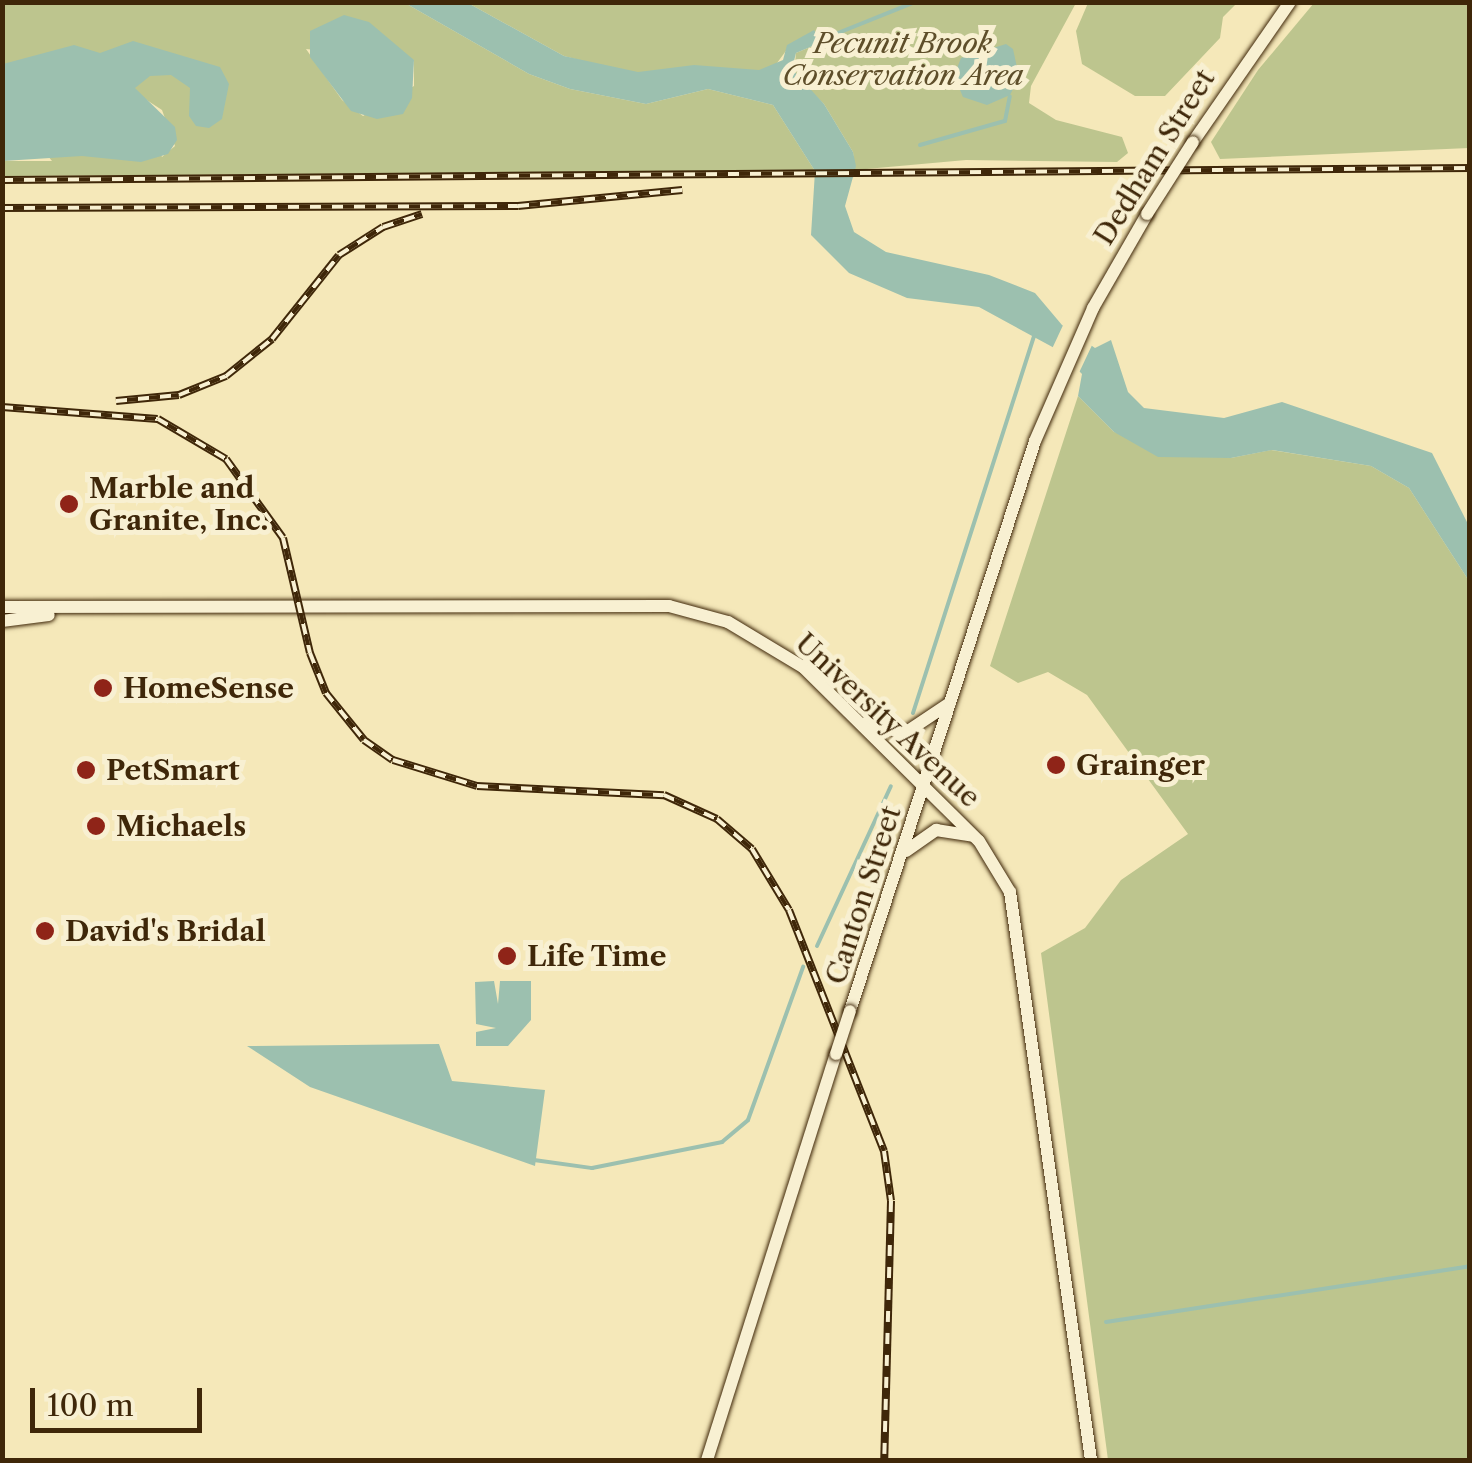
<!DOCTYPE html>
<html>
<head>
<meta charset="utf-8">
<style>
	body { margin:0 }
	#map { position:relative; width:1472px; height:1463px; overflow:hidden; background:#f5e8b9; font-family:"Libre Caslon Text",serif }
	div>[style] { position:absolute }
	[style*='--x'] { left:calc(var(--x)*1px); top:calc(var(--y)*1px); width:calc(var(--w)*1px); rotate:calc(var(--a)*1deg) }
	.green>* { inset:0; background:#bdc58e }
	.water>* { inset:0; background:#9cc0af }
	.pier>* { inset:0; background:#f5e8b9 }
	.stream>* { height:4px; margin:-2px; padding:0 2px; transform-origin:2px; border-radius:2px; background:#9cc0af }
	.roads { filter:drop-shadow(0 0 2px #3f2709) drop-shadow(0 0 2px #3f2709) }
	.secondary>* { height:12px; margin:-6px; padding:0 6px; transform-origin:6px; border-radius:6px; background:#f8f0d2 }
	.rail>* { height:8px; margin-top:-4px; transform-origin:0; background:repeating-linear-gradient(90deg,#f8f0d2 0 11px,#3f2709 0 22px); box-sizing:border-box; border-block:2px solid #3f2709 }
	.bridges { filter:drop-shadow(0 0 2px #3f2709) drop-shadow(0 0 2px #3f2709) }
	.secondary-bridge>* { height:12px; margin:-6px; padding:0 6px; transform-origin:6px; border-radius:6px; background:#f8f0d2 }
	.dots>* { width:28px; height:28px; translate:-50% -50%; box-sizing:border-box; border:5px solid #f8f0d2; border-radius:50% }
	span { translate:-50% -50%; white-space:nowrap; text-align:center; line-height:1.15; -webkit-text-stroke:10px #f8f0d2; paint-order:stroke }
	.park-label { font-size:28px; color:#5e4e2a; font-style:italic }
	.street-label { font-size:28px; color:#3f2709 }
	.poi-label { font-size:28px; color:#3f2709; font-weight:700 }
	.left { translate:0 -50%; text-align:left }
	.frame { position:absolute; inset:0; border:5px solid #3f2709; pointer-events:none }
	.scale { position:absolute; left:30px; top:1388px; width:172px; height:45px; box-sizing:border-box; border:5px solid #3f2709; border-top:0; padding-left:12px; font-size:30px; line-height:35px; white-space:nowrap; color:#3f2709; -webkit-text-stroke:8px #f8f0d2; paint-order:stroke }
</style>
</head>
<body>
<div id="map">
	<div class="green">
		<div style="clip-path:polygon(evenodd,3px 3px,405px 3px,529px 74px,570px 89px,646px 104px,708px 89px,773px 105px,815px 171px,3px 176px,3px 161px,52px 161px,3px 101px,3px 3px,306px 49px,414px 60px,414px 86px,363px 116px,342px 100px,306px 49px,3px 3px,139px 95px,162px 110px,175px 146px,162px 157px,139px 95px)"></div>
		<div style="clip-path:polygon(468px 3px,1076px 3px,1031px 86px,1029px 103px,1056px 120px,1122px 137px,1128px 153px,1117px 162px,966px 160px,855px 170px,853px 152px,824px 104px,794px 75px,796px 53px,822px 42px,817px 32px,791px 44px,763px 82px,666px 83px,564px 56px)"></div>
		<div style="clip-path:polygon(1088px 3px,1088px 2px,1237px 3px,1223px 17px,1220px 38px,1165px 96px,1135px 96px,1082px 64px,1076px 31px)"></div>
		<div style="clip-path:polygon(1314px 3px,1469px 3px,1469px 148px,1220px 159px,1211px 142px,1258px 70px)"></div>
		<div style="clip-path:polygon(1078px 396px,1114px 432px,1231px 458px,1271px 450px,1371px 466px,1409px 488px,1469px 581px,1469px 1460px,1108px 1460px,1041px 953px,1085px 928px,1121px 880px,1188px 834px,1087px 695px,1048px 672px,1018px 683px,990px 666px)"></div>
	</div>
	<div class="water">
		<div style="clip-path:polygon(405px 3px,468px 3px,564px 56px,638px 72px,694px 65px,759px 70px,783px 60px,787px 45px,814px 30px,822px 42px,796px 53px,792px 69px,824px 104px,853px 152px,856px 166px,845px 206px,854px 232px,886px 252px,989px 275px,1035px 293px,1062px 325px,1095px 348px,1111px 340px,1128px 392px,1144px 408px,1224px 418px,1282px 402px,1432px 453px,1469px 526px,1469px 581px,1409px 488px,1371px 466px,1272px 450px,1231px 458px,1158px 457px,1114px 432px,1078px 396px,1082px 374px,1058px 350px,979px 307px,907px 298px,849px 273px,811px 235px,815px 171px,773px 105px,708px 89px,646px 104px,570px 89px,529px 74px)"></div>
		<div style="clip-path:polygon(344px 15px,369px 22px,414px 60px,412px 98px,403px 114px,377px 119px,351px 111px,310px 57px,310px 31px)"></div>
		<div style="clip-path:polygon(133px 41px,220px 67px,229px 84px,222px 119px,209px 128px,196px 126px,189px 116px,190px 88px,171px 75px,150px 76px,135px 88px,175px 127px,177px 140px,168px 154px,141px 162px,82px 156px,3px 161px,3px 64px,74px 45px,100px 53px)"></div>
		<div style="clip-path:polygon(1006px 44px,1013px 49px,1019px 77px,1010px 95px,987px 105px,963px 97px,954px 76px,961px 58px)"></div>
		<div style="clip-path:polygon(494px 981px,498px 1004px,500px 981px,531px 981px,531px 1020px,508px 1046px,476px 1046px,476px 1032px,496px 1028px,476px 1024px,475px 982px)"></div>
		<div style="clip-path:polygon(439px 1044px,452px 1081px,545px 1090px,535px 1166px,310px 1087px,247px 1046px)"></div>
	</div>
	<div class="pier">
		<div style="clip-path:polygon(1065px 321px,1094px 341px,1077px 377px,1051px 351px)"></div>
	</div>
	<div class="stream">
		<div style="--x:818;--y:41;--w:105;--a:-21.9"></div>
		<div style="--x:920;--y:145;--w:88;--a:-15.8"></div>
		<div style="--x:1005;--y:121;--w:25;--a:-79"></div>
		<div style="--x:913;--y:713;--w:399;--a:-72.2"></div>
		<div style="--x:817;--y:946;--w:176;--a:-65.2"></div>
		<div style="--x:534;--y:1160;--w:59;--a:7.9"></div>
		<div style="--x:592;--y:1168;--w:133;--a:-11.3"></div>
		<div style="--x:722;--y:1142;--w:34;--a:-40"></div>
		<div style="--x:748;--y:1120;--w:163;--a:-70.2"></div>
		<div style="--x:1106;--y:1322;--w:368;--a:-8.7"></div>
	</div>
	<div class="roads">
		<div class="secondary">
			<div style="--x:1193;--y:142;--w:170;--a:-55.3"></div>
			<div style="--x:2;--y:607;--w:667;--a:-0.09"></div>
			<div style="--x:669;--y:606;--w:61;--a:15.2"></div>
			<div style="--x:728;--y:622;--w:87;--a:31"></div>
			<div style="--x:803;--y:667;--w:247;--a:44.7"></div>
			<div style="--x:979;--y:841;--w:60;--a:58.7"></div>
			<div style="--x:1010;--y:892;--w:574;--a:81.88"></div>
			<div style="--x:2;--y:621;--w:47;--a:-7.3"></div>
			<div style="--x:866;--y:723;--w:40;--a:14.4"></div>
			<div style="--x:905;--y:733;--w:54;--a:-33.7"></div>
			<div style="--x:906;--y:851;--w:37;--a:-35"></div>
			<div style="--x:936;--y:830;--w:36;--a:9"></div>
			<div style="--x:850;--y:1011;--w:599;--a:-72.02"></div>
			<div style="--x:1035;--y:441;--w:145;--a:-66.4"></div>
			<div style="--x:1093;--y:308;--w:108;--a:-60.1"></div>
			<div style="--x:707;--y:1460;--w:426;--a:-72.4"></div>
		</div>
	</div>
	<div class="rail">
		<div style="--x:2;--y:180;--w:1468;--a:-0.47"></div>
		<div style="--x:2;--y:208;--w:516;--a:-0.22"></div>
		<div style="--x:518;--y:206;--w:165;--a:-5.6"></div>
		<div style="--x:116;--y:401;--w:63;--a:-5.4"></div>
		<div style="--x:179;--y:395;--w:51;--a:-22"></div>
		<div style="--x:226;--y:376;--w:59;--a:-38.8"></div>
		<div style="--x:272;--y:339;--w:107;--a:-51.4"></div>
		<div style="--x:339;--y:255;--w:52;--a:-32.5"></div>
		<div style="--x:383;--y:227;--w:41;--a:-18.4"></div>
		<div style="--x:2;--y:407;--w:156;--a:4.4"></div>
		<div style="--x:158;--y:419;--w:79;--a:30.5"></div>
		<div style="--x:226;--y:459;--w:97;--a:54.2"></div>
		<div style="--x:283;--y:538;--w:118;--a:76.8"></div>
		<div style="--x:310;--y:653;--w:43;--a:68.2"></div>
		<div style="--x:326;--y:693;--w:60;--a:51"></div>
		<div style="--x:364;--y:740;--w:35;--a:35"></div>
		<div style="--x:393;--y:760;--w:88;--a:17.2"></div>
		<div style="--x:477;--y:786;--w:187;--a:2.8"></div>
		<div style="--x:664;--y:795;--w:58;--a:24.4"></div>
		<div style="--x:717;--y:819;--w:46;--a:40.6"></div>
		<div style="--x:752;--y:849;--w:71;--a:58.8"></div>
		<div style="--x:789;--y:910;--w:259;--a:68.5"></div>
		<div style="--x:884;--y:1151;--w:50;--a:82"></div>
		<div style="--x:891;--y:1201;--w:259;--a:91.5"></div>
	</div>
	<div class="bridges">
		<div class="secondary-bridge">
			<div style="--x:1147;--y:214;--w:85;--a:-57.4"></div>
			<div style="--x:836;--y:1054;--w:45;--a:-72"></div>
		</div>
	</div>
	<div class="dots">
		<div style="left:69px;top:504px;background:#8f2418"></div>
		<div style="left:103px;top:688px;background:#8f2418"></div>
		<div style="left:1056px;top:765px;background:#8f2418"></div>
		<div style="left:86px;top:770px;background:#8f2418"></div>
		<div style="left:96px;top:826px;background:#8f2418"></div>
		<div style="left:45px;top:931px;background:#8f2418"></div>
		<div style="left:507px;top:956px;background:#8f2418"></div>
	</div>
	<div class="park-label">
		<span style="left:903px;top:59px">Pecunit Brook<br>Conservation Area</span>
	</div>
	<div class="street-label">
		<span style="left:1154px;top:157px;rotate:-58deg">Dedham Street</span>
		<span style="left:888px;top:720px;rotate:43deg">University Avenue</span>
		<span style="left:863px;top:895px;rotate:-72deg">Canton Street</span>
	</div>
	<div class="poi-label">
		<span class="left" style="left:89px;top:504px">Marble and<br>Granite, Inc.</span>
		<span class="left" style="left:123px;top:688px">HomeSense</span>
		<span class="left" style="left:1076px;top:765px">Grainger</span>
		<span class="left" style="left:106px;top:770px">PetSmart</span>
		<span class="left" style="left:116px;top:826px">Michaels</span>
		<span class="left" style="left:65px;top:931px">David's Bridal</span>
		<span class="left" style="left:527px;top:956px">Life Time</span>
	</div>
	<div class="frame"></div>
	<div class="scale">100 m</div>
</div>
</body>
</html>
